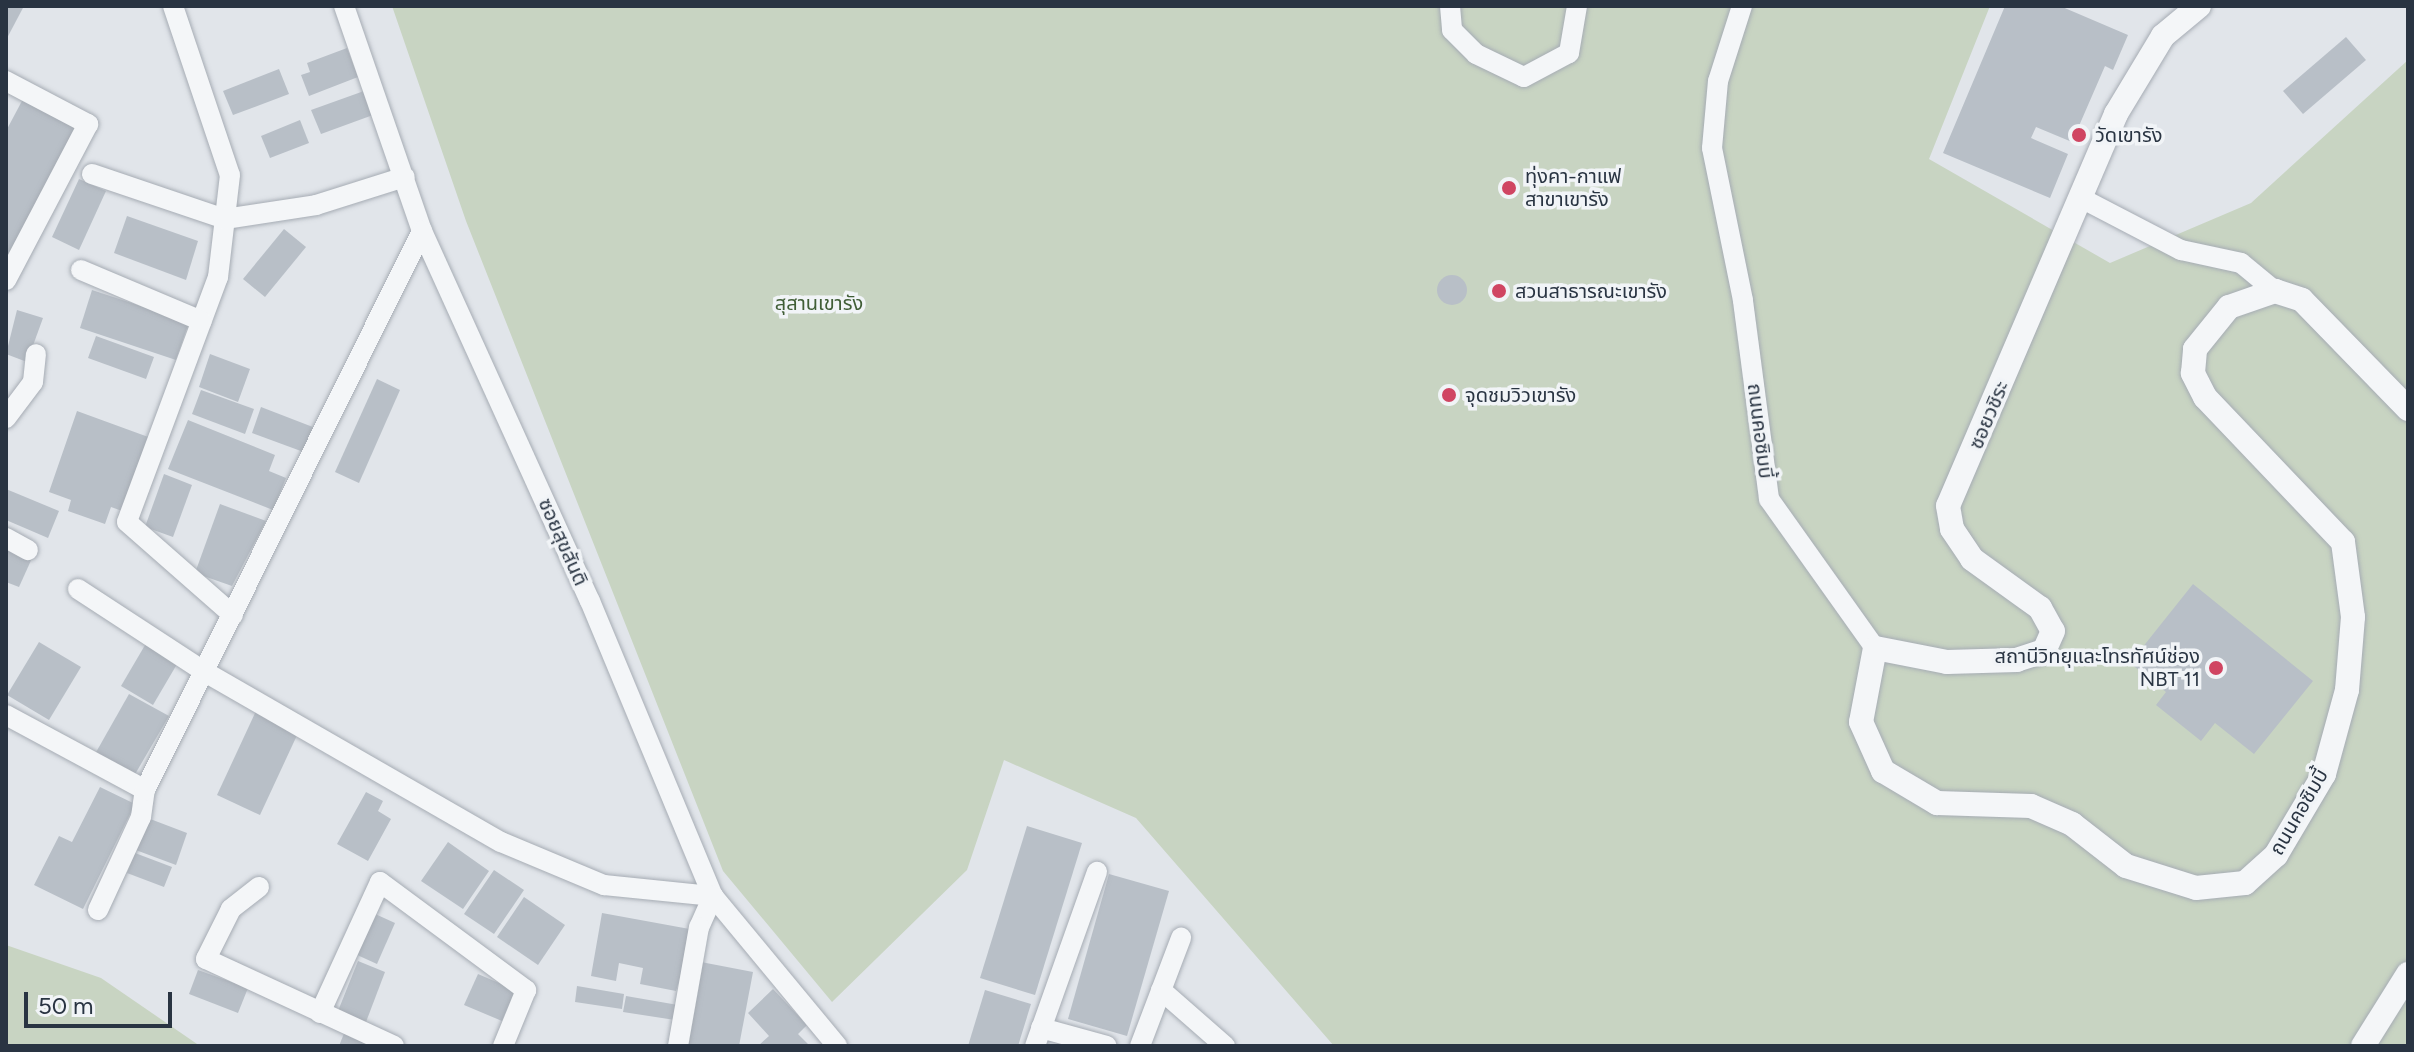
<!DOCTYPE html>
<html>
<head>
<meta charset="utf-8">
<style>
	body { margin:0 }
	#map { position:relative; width:2414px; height:1052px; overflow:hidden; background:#e1e5ea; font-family:Figtree,"Noto Sans Thai",sans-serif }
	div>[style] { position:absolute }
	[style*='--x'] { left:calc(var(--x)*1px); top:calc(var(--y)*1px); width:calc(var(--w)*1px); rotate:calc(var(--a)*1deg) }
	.green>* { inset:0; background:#c8d4c2 }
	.building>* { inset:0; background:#b8bfc7 }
	.round { border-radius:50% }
	.roads { filter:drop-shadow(0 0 2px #a6acb4) drop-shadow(0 0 2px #a6acb4) }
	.minor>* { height:20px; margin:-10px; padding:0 10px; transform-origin:10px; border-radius:10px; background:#f4f6f8 }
	.tertiary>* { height:24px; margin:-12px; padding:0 12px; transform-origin:12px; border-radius:12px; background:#f4f6f8 }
	.dots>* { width:22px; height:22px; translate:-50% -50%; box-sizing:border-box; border:4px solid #f1f4f7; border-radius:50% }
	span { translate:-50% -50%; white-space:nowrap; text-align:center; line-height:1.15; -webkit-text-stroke:7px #f1f4f7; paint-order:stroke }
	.poi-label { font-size:20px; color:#293442 }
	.left { translate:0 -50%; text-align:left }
	.right { translate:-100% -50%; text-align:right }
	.park-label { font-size:20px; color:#405e36 }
	.street-label { font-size:20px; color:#293442 }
	.frame { position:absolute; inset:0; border:8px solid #293442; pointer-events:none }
	.scale { position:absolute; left:24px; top:992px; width:148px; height:36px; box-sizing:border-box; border:4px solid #293442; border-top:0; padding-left:10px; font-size:24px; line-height:28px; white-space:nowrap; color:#293442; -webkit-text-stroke:6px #f1f4f7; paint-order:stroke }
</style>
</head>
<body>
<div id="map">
	<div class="green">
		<div style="clip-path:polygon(392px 6px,1990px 6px,1929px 159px,2110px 263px,2251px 203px,2408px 60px,2408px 1046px,1334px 1046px,1136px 818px,1004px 760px,967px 870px,832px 1002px,723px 871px,466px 221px)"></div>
		<div style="clip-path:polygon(6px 945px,101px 978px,200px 1046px,6px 1046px)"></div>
	</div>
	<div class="building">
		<div style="clip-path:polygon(6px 6px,24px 6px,6px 40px)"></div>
		<div style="clip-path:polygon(2005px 6px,2060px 6px,2128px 35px,2113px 70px,2105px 66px,2072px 142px,2036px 127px,2031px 138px,2068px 154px,2050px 198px,1943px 153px)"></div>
		<div style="clip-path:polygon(2346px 37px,2366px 60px,2303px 114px,2283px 91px)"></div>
		<div style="clip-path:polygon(347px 48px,358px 77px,309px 96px,301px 75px,310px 72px,307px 63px)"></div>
		<div style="clip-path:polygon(279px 69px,289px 94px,233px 115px,223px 91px)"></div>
		<div style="clip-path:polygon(364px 91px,373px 115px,321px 134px,311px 110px)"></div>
		<div style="clip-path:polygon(23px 99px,78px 128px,6px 266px,6px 131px)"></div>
		<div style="clip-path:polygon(300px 120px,309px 143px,270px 158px,261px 136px)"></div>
		<div style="clip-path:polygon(79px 179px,106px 191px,79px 250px,52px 237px)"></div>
		<div style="clip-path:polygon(127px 216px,198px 241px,186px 280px,114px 253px)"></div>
		<div style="clip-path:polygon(284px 229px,306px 247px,265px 297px,243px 279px)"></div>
		<div class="round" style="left:1437px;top:275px;width:30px;height:30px"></div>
		<div style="clip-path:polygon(92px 290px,189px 322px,176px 360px,80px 328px)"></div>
		<div style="clip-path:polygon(17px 310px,43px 318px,27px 362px,6px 354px)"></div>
		<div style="clip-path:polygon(96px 336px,154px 357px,146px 379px,88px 358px)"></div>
		<div style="clip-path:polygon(210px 354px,250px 369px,238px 402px,199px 387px)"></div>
		<div style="clip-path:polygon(377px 379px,400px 390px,359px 483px,335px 472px)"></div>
		<div style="clip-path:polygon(201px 390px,254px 409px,245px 434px,192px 414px)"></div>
		<div style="clip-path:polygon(261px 407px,318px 429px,309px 454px,252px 433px)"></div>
		<div style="clip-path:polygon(77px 411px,151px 438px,125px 512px,111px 507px,105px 524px,68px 511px,71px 500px,49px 492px)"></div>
		<div style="clip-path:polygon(188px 420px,275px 455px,269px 471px,286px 478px,273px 510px,168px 469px)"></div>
		<div style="clip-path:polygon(164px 474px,192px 485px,173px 537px,145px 527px)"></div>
		<div style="clip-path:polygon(6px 489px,59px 511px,48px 538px,6px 520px)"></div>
		<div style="clip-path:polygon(220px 504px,266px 521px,232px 586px,195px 573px)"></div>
		<div style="clip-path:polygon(6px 545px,33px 556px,19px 587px,6px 582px)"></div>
		<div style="clip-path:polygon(2193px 584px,2313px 681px,2254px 754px,2215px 723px,2201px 741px,2156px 705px,2166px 692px,2130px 663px)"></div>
		<div style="clip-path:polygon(148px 640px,180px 659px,153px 705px,121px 686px)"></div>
		<div style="clip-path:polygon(39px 642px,81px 667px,49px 720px,7px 695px)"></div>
		<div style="clip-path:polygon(129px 694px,169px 716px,134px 776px,95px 754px)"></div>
		<div style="clip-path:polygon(256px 711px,299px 731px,260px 815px,217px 795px)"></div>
		<div style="clip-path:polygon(100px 787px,135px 804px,83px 909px,34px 885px,59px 836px,72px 842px)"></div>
		<div style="clip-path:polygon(366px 792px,383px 801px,378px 811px,391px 819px,368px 861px,337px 844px)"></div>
		<div style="clip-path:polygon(145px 817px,187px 833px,176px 865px,133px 849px)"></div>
		<div style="clip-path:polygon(1027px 826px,1082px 843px,1035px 995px,980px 978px)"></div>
		<div style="clip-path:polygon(448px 842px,489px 871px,463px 909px,421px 881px)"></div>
		<div style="clip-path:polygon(135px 853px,172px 867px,164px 887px,127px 873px)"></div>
		<div style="clip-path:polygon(494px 870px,524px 890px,494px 934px,464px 914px)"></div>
		<div style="clip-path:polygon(1109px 874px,1169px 891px,1127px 1036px,1068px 1019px)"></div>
		<div style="clip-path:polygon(524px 897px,565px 925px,538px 965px,497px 937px)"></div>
		<div style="clip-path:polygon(373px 913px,395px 923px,377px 964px,355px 954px)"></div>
		<div style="clip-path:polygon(602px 913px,695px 930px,676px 991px,640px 984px,643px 968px,619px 963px,616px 981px,591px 976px)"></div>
		<div style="clip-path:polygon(358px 961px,385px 972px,366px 1022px,338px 1011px)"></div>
		<div style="clip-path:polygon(701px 962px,753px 972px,739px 1046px,685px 1046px)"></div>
		<div style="clip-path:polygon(198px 970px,248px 988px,238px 1013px,189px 994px)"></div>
		<div style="clip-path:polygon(478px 974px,515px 990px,502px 1021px,464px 1005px)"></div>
		<div style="clip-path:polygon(577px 986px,624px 994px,622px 1009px,575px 1002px)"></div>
		<div style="clip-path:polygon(773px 989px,807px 1025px,798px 1034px,810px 1046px,758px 1046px,769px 1036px,748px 1013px)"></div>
		<div style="clip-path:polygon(985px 990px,1031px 1004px,1018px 1046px,968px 1046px)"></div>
		<div style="clip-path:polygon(626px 996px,678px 1005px,675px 1020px,623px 1012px)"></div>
		<div style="clip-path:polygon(345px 1031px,379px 1046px,339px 1046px)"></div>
	</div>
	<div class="roads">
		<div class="minor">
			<div style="--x:173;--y:6;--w:178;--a:71.4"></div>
			<div style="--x:230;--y:175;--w:103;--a:96.7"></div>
			<div style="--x:218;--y:277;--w:261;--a:110.4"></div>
			<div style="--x:127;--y:522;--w:141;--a:41.3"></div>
			<div style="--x:344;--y:6;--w:238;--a:70.9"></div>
			<div style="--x:422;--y:231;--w:406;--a:65.6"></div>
			<div style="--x:590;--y:601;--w:320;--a:67.4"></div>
			<div style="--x:713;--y:896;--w:195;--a:50.4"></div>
			<div style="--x:1450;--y:6;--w:24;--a:85"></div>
			<div style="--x:1452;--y:30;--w:34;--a:45"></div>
			<div style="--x:1476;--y:54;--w:53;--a:25.6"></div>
			<div style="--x:1524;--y:77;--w:51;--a:-28.1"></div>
			<div style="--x:1569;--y:53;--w:48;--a:-80.3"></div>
			<div style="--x:1742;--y:6;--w:79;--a:107.7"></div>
			<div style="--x:1718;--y:81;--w:67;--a:95.1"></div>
			<div style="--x:1712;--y:148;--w:156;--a:78.5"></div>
			<div style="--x:1743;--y:301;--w:200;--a:82.5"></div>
			<div style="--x:1769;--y:499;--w:183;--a:54.6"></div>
			<div style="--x:6;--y:81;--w:93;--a:27.7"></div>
			<div style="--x:88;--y:124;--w:176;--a:117.7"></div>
			<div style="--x:92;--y:174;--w:140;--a:18.7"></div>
			<div style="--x:225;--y:219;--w:92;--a:-8.7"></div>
			<div style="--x:316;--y:205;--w:93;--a:-17.5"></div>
			<div style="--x:2079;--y:197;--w:115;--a:27.5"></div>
			<div style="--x:2181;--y:250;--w:61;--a:12.2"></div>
			<div style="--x:2241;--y:263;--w:44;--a:39.5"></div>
			<div style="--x:81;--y:270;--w:131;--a:22.9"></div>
			<div style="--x:6;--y:418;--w:45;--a:-53.1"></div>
			<div style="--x:33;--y:382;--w:28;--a:-84"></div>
			<div style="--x:6;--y:538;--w:25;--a:29"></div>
			<div style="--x:78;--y:589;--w:152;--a:33.2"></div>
			<div style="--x:205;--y:672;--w:341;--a:29.9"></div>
			<div style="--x:501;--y:842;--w:112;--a:22.7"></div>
			<div style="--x:604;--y:885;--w:110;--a:5.8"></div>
			<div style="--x:713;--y:896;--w:34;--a:114"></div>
			<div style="--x:699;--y:927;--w:121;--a:100"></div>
			<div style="--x:6;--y:715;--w:158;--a:28.3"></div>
			<div style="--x:259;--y:887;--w:36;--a:142"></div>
			<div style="--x:231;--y:909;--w:56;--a:116.6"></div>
			<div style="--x:206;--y:959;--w:207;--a:24.8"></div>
			<div style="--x:98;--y:910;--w:102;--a:-65.2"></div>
			<div style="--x:141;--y:817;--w:27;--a:-82"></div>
			<div style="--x:145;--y:790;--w:624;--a:-63.64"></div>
			<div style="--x:1161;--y:990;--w:85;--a:41.2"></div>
			<div style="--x:320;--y:1013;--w:144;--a:-65.4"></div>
			<div style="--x:380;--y:882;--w:182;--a:36.5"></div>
			<div style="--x:526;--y:990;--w:61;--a:112.3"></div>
			<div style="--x:1041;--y:1028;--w:68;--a:15.3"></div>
			<div style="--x:1035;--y:1046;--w:185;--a:-70.4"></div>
			<div style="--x:1140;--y:1046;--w:116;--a:-69.2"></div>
		</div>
		<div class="tertiary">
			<div style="--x:2199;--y:6;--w:47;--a:140.2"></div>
			<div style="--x:2163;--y:36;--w:91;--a:121.1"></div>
			<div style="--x:2116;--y:114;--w:426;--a:113.2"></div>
			<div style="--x:1948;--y:506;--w:23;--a:80"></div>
			<div style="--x:1952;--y:529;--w:36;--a:56"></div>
			<div style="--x:1972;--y:559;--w:84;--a:35.8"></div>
			<div style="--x:2040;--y:608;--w:26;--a:61"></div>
			<div style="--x:2053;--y:631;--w:22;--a:114"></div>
			<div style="--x:2044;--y:651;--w:28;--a:162"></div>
			<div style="--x:2017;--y:660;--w:70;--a:178.4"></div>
			<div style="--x:1947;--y:662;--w:73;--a:-169"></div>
			<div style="--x:1875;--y:648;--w:75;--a:100.7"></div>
			<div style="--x:1861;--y:722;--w:54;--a:65.8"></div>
			<div style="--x:1883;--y:771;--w:63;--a:30.7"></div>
			<div style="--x:1937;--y:803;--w:94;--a:1.8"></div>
			<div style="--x:2031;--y:806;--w:45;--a:23.7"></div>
			<div style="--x:2072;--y:824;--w:68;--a:37.9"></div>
			<div style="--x:2126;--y:866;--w:73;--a:17.4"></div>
			<div style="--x:2196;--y:888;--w:49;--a:-5.8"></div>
			<div style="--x:2245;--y:883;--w:42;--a:-42.1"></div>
			<div style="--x:2276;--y:855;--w:94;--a:-59.3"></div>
			<div style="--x:2324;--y:774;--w:87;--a:-74.7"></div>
			<div style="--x:2347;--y:690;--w:73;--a:-85.3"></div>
			<div style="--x:2353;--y:617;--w:76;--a:-97.6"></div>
			<div style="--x:2343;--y:542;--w:200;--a:-133.6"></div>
			<div style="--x:2205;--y:397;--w:27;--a:-117"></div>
			<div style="--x:2193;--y:373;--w:24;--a:-85"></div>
			<div style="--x:2195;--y:349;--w:54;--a:-51"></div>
			<div style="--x:2229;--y:307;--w:49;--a:-19.2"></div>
			<div style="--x:2275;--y:291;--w:28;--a:18"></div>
			<div style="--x:2302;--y:300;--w:152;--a:45.8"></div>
			<div style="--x:2363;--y:1046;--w:85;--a:-58"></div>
		</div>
	</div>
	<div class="dots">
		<div style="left:2079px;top:135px;background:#d04562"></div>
		<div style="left:1509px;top:188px;background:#d04562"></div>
		<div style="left:1499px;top:291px;background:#d04562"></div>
		<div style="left:1449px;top:395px;background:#d04562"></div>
		<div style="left:2216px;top:668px;background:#d04562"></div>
	</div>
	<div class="poi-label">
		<span class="left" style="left:2095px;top:135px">วัดเขารัง</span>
		<span class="left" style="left:1525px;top:188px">ทุ่งคา-กาแฟ<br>สาขาเขารัง</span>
		<span class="left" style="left:1515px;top:291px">สวนสาธารณะเขารัง</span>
		<span class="left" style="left:1465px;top:395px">จุดชมวิวเขารัง</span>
		<span class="right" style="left:2200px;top:668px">สถานีวิทยุและโทรทัศน์ช่อง<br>NBT 11</span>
	</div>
	<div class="park-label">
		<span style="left:819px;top:303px">สุสานเขารัง</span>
	</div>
	<div class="street-label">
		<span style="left:1989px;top:415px;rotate:-67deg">ซอยวชิระ</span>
		<span style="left:1760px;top:431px;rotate:83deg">ถนนคอซิมบี้</span>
		<span style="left:563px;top:542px;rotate:66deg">ซอยสุขสันติ</span>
		<span style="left:2299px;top:812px;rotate:-60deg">ถนนคอซิมบี้</span>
	</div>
	<div class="frame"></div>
	<div class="scale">50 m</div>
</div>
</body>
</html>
